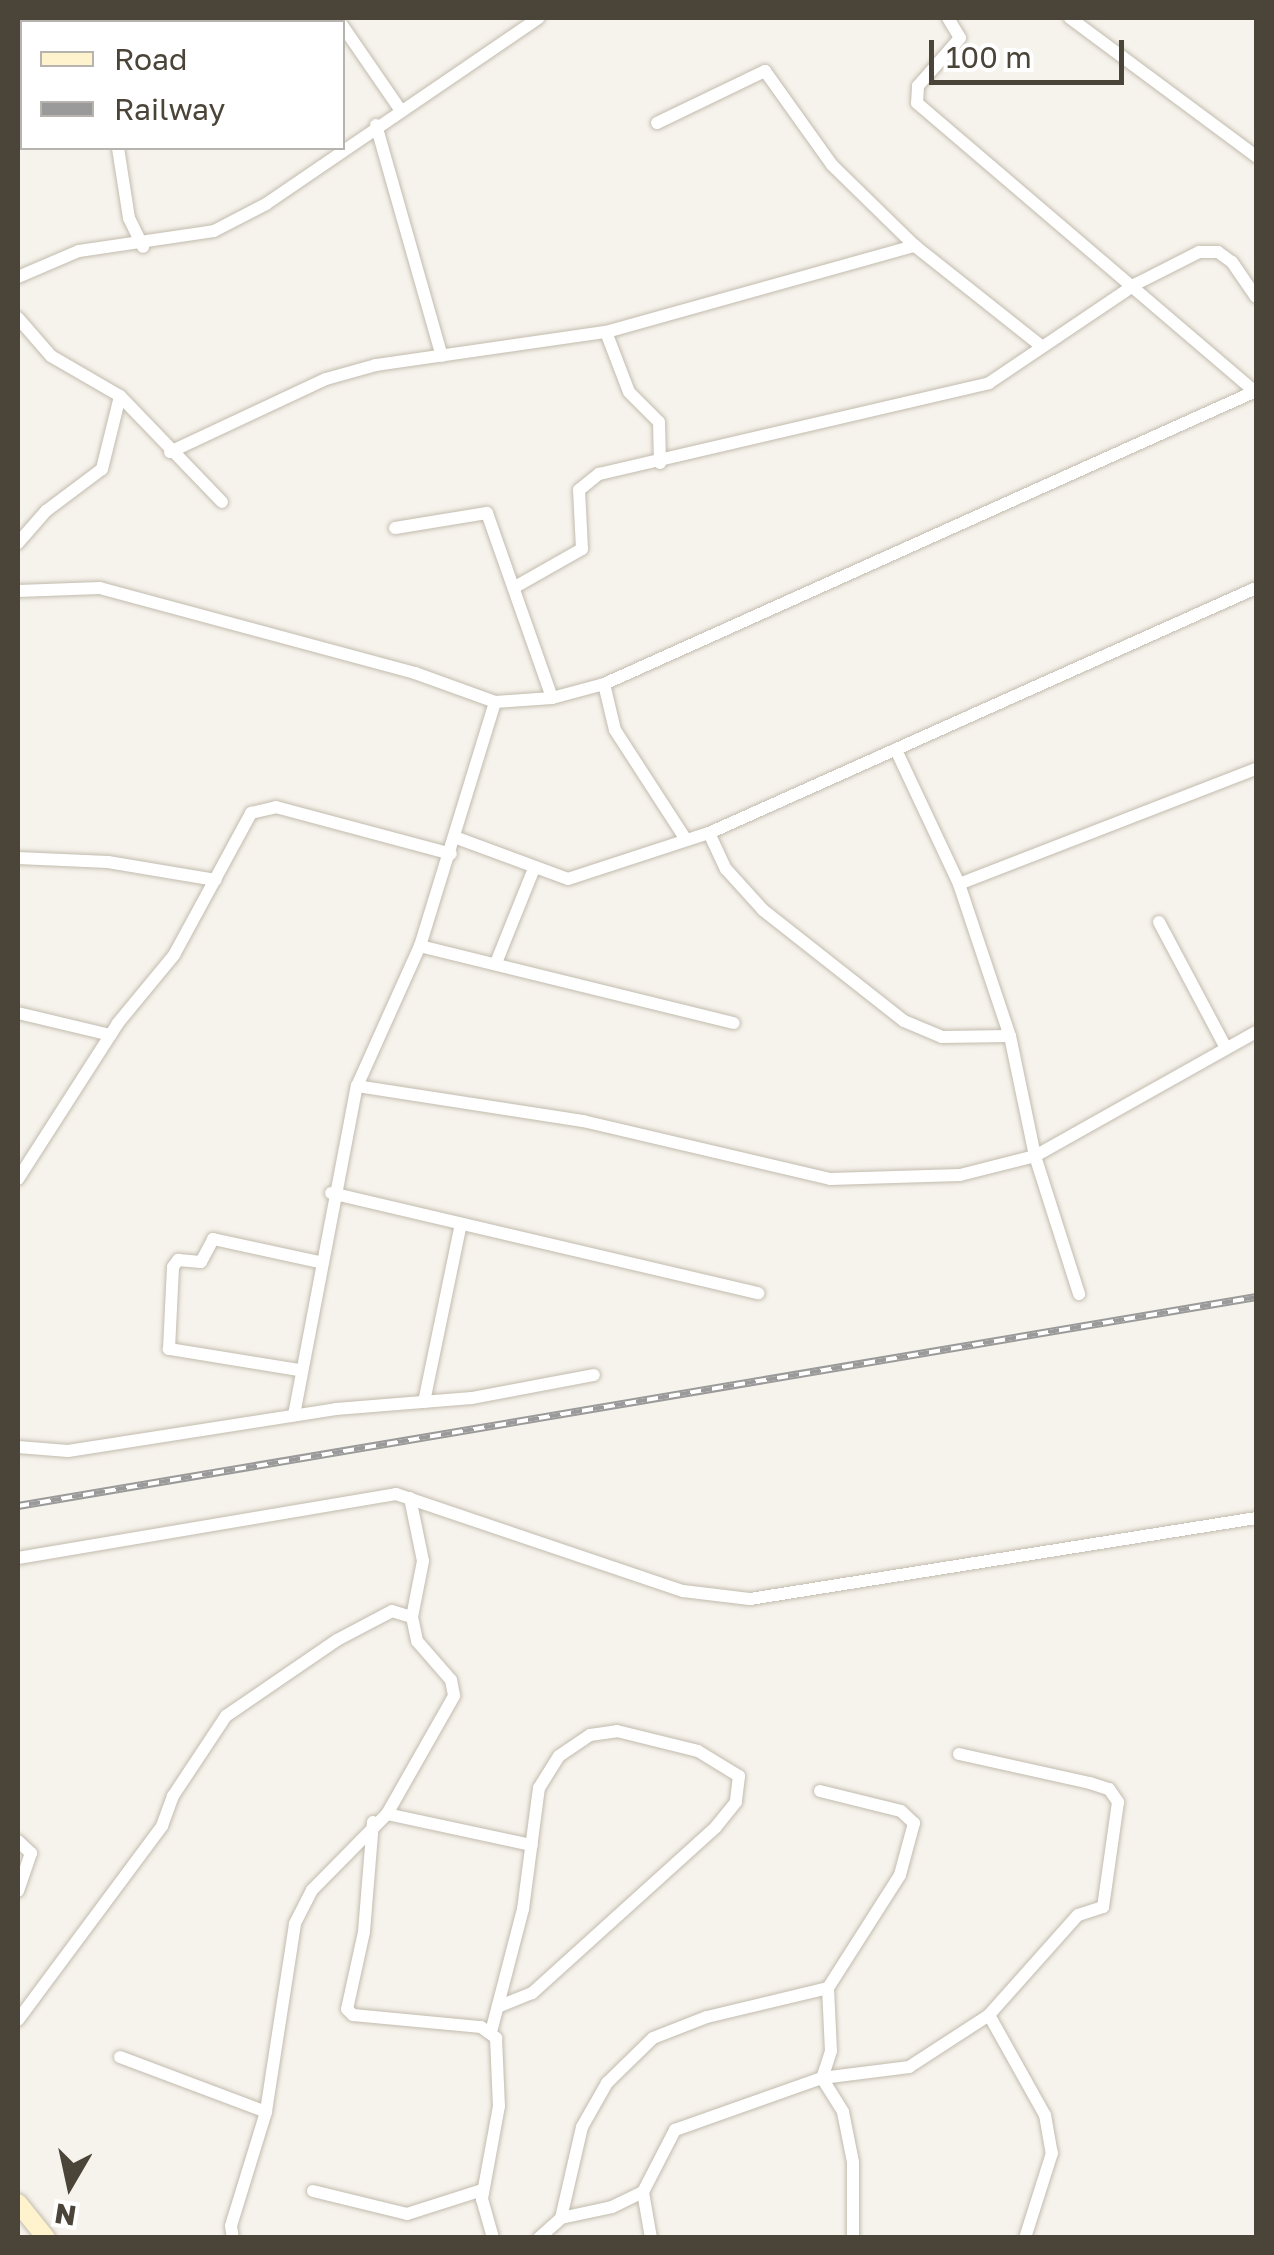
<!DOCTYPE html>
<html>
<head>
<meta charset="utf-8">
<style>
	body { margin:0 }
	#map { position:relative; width:1274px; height:2255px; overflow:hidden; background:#f6f3ec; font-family:"Golos Text",sans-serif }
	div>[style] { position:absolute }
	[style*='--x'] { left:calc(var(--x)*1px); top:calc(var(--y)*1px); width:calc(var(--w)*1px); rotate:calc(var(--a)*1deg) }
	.roads { filter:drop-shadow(0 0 2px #c2bbae) drop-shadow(0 0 2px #c2bbae) }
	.street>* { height:12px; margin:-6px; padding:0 6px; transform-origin:6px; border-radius:6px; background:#fff }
	.secondary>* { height:18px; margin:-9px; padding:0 9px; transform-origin:9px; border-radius:9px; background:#fff3cd }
	.rail>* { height:8px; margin-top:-4px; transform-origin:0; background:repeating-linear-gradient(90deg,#fff 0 11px,#9a9a9a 0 22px); box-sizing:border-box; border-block:2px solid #9a9a9a }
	span { translate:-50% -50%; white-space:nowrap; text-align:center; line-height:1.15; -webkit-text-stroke:8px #fff; paint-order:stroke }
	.frame { position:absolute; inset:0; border:20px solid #4b4439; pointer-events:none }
	.legend { position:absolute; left:20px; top:20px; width:325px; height:130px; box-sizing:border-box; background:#fff; border:2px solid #b7b4b0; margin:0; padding:12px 18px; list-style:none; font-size:30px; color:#4b4439 }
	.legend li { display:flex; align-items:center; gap:20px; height:50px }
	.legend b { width:50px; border:2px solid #b7b4b0 }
	.north { position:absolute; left:20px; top:2135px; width:100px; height:100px; -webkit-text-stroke:8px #fff; paint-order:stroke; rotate:189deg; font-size:28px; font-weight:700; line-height:40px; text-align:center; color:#4b4439 }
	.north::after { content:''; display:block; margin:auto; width:35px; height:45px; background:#4b4439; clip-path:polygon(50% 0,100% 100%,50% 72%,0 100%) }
	.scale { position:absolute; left:929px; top:40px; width:195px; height:45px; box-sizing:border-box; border:5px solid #4b4439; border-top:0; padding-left:12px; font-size:30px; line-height:35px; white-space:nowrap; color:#4b4439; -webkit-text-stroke:8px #fff; paint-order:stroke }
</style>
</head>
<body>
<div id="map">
	<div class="roads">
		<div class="street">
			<div style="--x:948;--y:18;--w:23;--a:59"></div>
			<div style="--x:960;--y:38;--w:64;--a:131.2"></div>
			<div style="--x:918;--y:86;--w:17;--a:93"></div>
			<div style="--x:917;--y:103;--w:445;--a:40.5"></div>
			<div style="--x:1070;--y:18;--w:232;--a:36.6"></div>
			<div style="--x:117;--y:22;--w:4;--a:-76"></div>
			<div style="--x:248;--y:22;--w:8;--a:-30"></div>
			<div style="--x:342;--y:25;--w:104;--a:55.5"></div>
			<div style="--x:657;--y:123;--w:120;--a:-25.7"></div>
			<div style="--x:765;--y:71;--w:115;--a:54.5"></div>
			<div style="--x:832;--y:165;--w:116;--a:44.3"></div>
			<div style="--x:915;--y:246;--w:161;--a:38.4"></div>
			<div style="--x:376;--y:125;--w:240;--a:74.1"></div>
			<div style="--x:118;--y:148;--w:71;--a:81.1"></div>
			<div style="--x:129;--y:218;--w:32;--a:64"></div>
			<div style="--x:18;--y:277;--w:66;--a:-23.1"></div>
			<div style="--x:79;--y:251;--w:136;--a:-8.4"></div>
			<div style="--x:214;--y:231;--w:59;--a:-27.4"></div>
			<div style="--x:266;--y:204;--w:330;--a:-34.3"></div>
			<div style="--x:18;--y:318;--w:50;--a:49"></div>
			<div style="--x:51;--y:356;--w:80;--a:30.1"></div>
			<div style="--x:120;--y:396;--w:147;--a:46.1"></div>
			<div style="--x:606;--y:332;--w:64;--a:69"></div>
			<div style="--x:629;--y:392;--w:42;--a:45"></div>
			<div style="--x:659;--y:422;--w:41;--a:88.6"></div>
			<div style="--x:170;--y:452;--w:172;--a:-25.1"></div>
			<div style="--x:326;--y:379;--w:52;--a:-15.6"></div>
			<div style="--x:376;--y:365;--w:232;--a:-8.2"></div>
			<div style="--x:606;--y:332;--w:321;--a:-15.6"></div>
			<div style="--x:395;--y:528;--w:93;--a:-9.3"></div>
			<div style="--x:487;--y:513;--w:196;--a:70.6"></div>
			<div style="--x:18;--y:543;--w:43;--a:-48.8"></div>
			<div style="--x:46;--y:511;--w:70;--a:-36.9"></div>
			<div style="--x:102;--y:469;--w:75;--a:-76.1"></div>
			<div style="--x:515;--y:587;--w:77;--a:-29.6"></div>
			<div style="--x:582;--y:549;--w:59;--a:-92.9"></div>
			<div style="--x:579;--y:490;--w:26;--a:-39"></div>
			<div style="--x:599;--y:474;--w:400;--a:-13.1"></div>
			<div style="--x:989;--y:383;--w:177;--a:-34"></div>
			<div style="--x:1136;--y:284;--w:71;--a:-26.9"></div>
			<div style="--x:1199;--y:252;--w:19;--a:0"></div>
			<div style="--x:1218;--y:252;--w:17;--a:36"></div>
			<div style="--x:1232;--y:262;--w:42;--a:55.6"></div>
			<div style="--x:18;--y:591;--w:82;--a:-2.1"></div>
			<div style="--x:100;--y:588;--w:326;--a:15.1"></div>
			<div style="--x:415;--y:673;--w:85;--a:19.9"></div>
			<div style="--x:495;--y:702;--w:57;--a:-4"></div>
			<div style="--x:552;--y:698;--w:54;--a:-15.1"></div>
			<div style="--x:604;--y:684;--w:715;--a:-24.2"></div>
			<div style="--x:604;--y:684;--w:47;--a:76.6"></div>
			<div style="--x:615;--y:730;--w:129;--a:57.1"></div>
			<div style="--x:896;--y:750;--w:148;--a:64.8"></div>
			<div style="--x:959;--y:884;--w:318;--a:-21.2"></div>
			<div style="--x:709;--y:833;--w:40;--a:65"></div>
			<div style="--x:726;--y:869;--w:55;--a:47.9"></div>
			<div style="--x:763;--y:910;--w:179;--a:38.2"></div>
			<div style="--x:904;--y:1021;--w:41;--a:22.8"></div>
			<div style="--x:942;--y:1037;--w:68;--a:-0.8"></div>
			<div style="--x:457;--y:838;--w:118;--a:20.3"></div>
			<div style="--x:568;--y:879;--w:148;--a:-18.1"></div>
			<div style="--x:709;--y:833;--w:599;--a:-24.13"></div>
			<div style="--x:18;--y:858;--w:90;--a:2.5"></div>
			<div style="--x:108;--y:862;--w:109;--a:9.5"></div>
			<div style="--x:959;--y:884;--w:160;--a:71.5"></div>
			<div style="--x:1010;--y:1036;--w:123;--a:78.2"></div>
			<div style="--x:1035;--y:1156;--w:145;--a:72.3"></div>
			<div style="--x:1159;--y:922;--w:140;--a:62"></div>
			<div style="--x:420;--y:946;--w:323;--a:13.8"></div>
			<div style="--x:496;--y:963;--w:99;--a:-68.1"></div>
			<div style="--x:18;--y:1013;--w:95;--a:13.4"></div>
			<div style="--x:357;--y:1086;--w:229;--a:8.8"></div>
			<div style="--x:583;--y:1121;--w:254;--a:13.2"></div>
			<div style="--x:830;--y:1179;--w:130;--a:-1.8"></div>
			<div style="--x:960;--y:1175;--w:77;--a:-14.2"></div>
			<div style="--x:1035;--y:1156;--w:253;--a:-29.3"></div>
			<div style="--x:18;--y:1179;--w:185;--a:-57.3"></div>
			<div style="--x:118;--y:1023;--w:88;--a:-50.5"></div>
			<div style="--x:174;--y:955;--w:162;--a:-61.5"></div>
			<div style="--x:251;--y:813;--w:26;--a:-13"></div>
			<div style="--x:276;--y:807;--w:181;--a:15"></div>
			<div style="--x:331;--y:1193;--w:439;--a:13.2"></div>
			<div style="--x:299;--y:1370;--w:132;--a:-170.8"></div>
			<div style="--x:169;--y:1349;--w:82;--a:-87.2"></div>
			<div style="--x:173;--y:1267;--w:9;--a:-54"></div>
			<div style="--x:178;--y:1260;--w:23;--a:5"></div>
			<div style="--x:201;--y:1262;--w:26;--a:-62"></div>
			<div style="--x:213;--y:1239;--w:108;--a:12.2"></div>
			<div style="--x:424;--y:1402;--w:182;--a:-78.3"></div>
			<div style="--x:294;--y:1415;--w:335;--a:-79.2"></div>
			<div style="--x:357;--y:1086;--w:154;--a:-65.8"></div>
			<div style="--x:420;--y:946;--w:255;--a:-72.9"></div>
			<div style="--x:18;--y:1447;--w:50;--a:4.6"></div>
			<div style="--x:68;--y:1451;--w:271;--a:-8.9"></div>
			<div style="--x:336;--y:1409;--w:136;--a:-4.6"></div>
			<div style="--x:472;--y:1398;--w:124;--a:-10.7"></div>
			<div style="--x:410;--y:1498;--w:64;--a:78.3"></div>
			<div style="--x:423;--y:1561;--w:57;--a:101.1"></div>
			<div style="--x:18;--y:1558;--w:383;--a:-9.6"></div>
			<div style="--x:396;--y:1494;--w:303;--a:18.7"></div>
			<div style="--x:683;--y:1591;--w:67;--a:6.8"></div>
			<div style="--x:750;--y:1599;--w:512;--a:-9.09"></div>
			<div style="--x:959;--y:1754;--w:134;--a:12.5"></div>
			<div style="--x:1090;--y:1783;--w:20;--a:18"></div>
			<div style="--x:1109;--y:1789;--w:16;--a:55"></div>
			<div style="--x:1118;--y:1802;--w:106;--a:98.1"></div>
			<div style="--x:1103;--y:1907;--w:26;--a:162"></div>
			<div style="--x:1078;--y:1915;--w:134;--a:131.7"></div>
			<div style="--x:820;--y:1791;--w:83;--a:13.9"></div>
			<div style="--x:901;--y:1811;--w:18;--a:43"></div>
			<div style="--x:914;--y:1823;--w:54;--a:105.1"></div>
			<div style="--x:900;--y:1875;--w:134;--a:122.5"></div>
			<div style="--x:828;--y:1988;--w:63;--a:87.3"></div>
			<div style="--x:831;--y:2051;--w:28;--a:108"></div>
			<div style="--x:387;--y:1814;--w:148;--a:12.1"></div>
			<div style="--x:373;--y:1822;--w:110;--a:94.7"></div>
			<div style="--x:364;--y:1932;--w:79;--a:102.4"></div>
			<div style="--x:347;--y:2009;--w:8;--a:45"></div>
			<div style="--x:353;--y:2015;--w:129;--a:5.4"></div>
			<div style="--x:481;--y:2027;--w:19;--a:36"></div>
			<div style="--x:496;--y:2038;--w:68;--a:87.5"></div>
			<div style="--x:499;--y:2106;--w:95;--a:100.4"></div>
			<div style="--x:482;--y:2199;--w:41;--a:74.2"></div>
			<div style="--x:18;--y:1841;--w:18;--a:43"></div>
			<div style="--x:31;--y:1853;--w:40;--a:108.9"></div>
			<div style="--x:18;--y:2020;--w:242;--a:-53.4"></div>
			<div style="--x:162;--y:1826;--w:32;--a:-70"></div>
			<div style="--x:173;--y:1796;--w:96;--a:-56.5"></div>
			<div style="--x:226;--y:1716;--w:135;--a:-34.4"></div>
			<div style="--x:337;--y:1640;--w:62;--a:-27.8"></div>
			<div style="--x:392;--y:1611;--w:21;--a:17"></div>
			<div style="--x:412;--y:1617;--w:25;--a:78"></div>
			<div style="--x:417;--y:1641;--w:52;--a:48.9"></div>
			<div style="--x:451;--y:1680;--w:16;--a:79"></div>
			<div style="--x:454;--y:1696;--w:136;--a:119.6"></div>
			<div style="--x:387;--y:1814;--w:107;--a:134.6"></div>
			<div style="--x:312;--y:1890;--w:38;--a:117"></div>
			<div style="--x:295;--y:1924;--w:190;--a:98.8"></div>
			<div style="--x:266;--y:2112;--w:119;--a:107.1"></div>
			<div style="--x:231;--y:2226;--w:12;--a:81"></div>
			<div style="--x:491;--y:2032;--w:127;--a:-75.4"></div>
			<div style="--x:523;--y:1909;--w:122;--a:-82.5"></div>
			<div style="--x:539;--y:1788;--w:38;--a:-58"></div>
			<div style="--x:559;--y:1756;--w:37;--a:-34"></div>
			<div style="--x:590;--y:1735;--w:27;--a:-8"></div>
			<div style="--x:617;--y:1731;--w:83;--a:13.9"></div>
			<div style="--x:698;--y:1751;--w:48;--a:31.4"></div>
			<div style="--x:739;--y:1776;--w:26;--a:97"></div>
			<div style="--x:736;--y:1802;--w:32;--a:129"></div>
			<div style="--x:716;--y:1827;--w:248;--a:137.9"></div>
			<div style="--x:532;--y:1993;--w:37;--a:158"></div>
			<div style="--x:120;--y:2057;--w:156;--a:20.6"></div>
			<div style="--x:822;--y:2078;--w:40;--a:58"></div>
			<div style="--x:843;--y:2112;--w:51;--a:78.7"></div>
			<div style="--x:853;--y:2162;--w:76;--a:90"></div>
			<div style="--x:313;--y:2191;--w:97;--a:13.7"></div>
			<div style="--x:407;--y:2214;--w:79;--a:-17.7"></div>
			<div style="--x:561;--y:2218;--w:93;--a:-77"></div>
			<div style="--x:582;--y:2127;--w:51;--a:-60.4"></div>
			<div style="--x:607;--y:2083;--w:64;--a:-44.4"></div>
			<div style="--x:653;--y:2038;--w:58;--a:-21.3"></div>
			<div style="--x:707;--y:2017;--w:124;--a:-13.5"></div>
			<div style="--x:539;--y:2238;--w:30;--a:-42"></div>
			<div style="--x:561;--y:2218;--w:52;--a:-12.2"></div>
			<div style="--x:612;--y:2207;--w:34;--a:-26"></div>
			<div style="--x:651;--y:2238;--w:47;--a:-99.9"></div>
			<div style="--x:643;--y:2192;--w:70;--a:-62.7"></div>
			<div style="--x:675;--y:2130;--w:156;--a:-19.5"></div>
			<div style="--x:822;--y:2078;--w:88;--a:-7.2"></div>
			<div style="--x:909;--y:2067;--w:95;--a:-33"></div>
			<div style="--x:989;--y:2015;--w:115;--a:60.8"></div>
			<div style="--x:1045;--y:2115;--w:39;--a:80"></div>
			<div style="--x:1052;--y:2153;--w:89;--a:107.6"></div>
		</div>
		<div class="secondary">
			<div style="--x:18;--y:2203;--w:45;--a:51.3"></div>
		</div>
	</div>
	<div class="rail">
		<div style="--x:18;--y:1506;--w:1256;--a:-9.58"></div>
	</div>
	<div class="frame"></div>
	<ul class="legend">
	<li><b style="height:12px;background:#fff3cd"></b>Road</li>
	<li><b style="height:12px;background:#9a9a9a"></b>Railway</li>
	</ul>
	<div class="north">N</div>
	<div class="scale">100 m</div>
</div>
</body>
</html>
